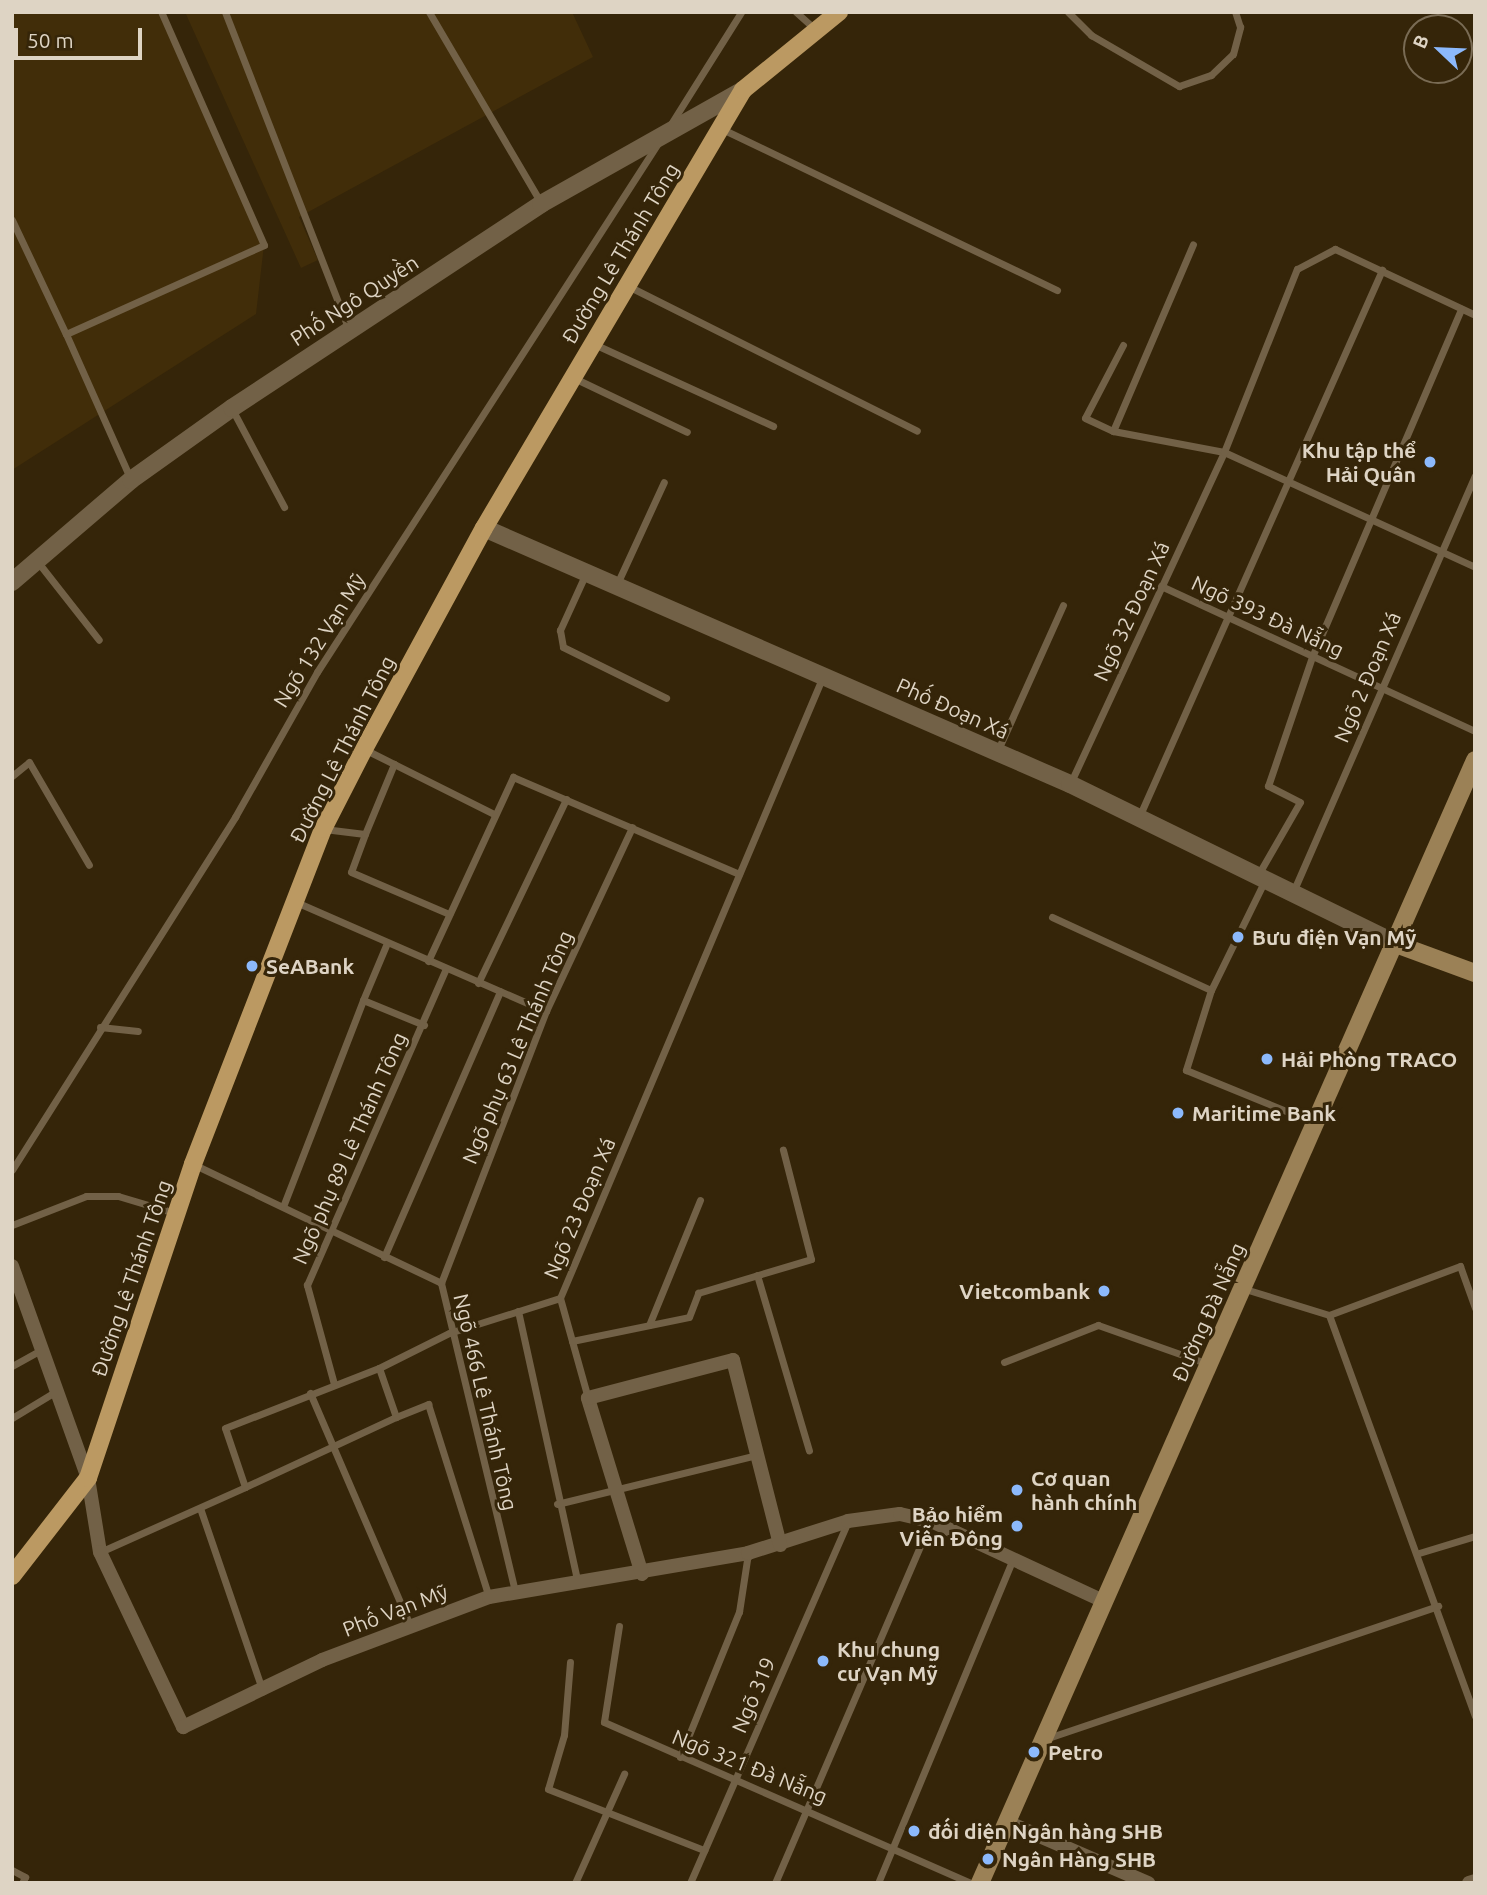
<!DOCTYPE html>
<html>
<head>
<meta charset="utf-8">
<style>
	body { margin:0 }
	#map { position:relative; width:1487px; height:1895px; overflow:hidden; background:#352509; font-family:Ubuntu,sans-serif }
	div>[style] { position:absolute }
	[style*='--x'] { left:calc(var(--x)*1px); top:calc(var(--y)*1px); width:calc(var(--w)*1px); rotate:calc(var(--a)*1deg) }
	.built>* { inset:0; background:#412d09 }
	.service>* { height:7px; margin:-3.5px; padding:0 3.5px; transform-origin:3.5px; border-radius:3.5px; background:#726147 }
	.minor>* { height:14px; margin:-7px; padding:0 7px; transform-origin:7px; border-radius:7px; background:#726147 }
	.tertiary>* { height:18px; margin:-9px; padding:0 9px; transform-origin:9px; border-radius:9px; background:#726147 }
	.secondary>* { height:18px; margin:-9px; padding:0 9px; transform-origin:9px; border-radius:9px; background:#9b8156 }
	.primary>* { height:18px; margin:-9px; padding:0 9px; transform-origin:9px; border-radius:9px; background:#bb9962 }
	.dots>* { width:19px; height:19px; translate:-50% -50%; box-sizing:border-box; border:4px solid #352509; border-radius:50% }
	span { translate:-50% -50%; white-space:nowrap; text-align:center; line-height:1.15; -webkit-text-stroke:6px #352509; paint-order:stroke }
	.street-label { font-size:21px; color:#ded4c4 }
	.poi-label { font-size:21px; color:#ded4c4; font-weight:700 }
	.right { translate:-100% -50%; text-align:right }
	.left { translate:0 -50%; text-align:left }
	.frame { position:absolute; inset:0; border:14px solid #ded4c4; pointer-events:none }
	.north { position:absolute; left:1403px; top:14px; width:70px; height:70px; box-sizing:border-box; background:#352509; border:2px solid #796b54; border-radius:50%; rotate:293deg; font-size:19px; font-weight:700; line-height:28px; text-align:center; color:#ded4c4 }
	.north::after { content:''; display:block; margin:auto; width:24px; height:32px; background:#8cb9fc; clip-path:polygon(50% 0,100% 100%,50% 72%,0 100%) }
	.scale { position:absolute; left:14px; top:28px; width:128px; height:32px; box-sizing:border-box; border:4px solid #ded4c4; border-top:0; padding-left:9px; font-size:21px; line-height:24px; white-space:nowrap; color:#ded4c4; -webkit-text-stroke:5px #352509; paint-order:stroke }
</style>
</head>
<body>
<div id="map">
	<div class="built">
		<div style="clip-path:polygon(12px 12px,161px 12px,264px 245px,256px 314px,12px 470px)"></div>
		<div style="clip-path:polygon(185px 12px,572px 12px,593px 57px,299px 217px,318px 260px,301px 268px)"></div>
	</div>
	<div class="service">
		<div style="--x:225;--y:12;--w:341;--a:68.7"></div>
		<div style="--x:429;--y:12;--w:221;--a:59.6"></div>
		<div style="--x:796;--y:12;--w:28;--a:42"></div>
		<div style="--x:1068;--y:12;--w:33;--a:45"></div>
		<div style="--x:1091;--y:35;--w:102;--a:30.1"></div>
		<div style="--x:1179;--y:86;--w:34;--a:-19"></div>
		<div style="--x:1211;--y:75;--w:30;--a:-44"></div>
		<div style="--x:1233;--y:54;--w:28;--a:-75"></div>
		<div style="--x:1240;--y:27;--w:16;--a:-108"></div>
		<div style="--x:669;--y:127;--w:136;--a:-57.9"></div>
		<div style="--x:720;--y:128;--w:374;--a:25.7"></div>
		<div style="--x:12;--y:220;--w:126;--a:64.7"></div>
		<div style="--x:628;--y:286;--w:323;--a:26.6"></div>
		<div style="--x:594;--y:344;--w:197;--a:24.6"></div>
		<div style="--x:1123;--y:345;--w:82;--a:117.5"></div>
		<div style="--x:1085;--y:418;--w:31;--a:25"></div>
		<div style="--x:1113;--y:431;--w:113;--a:10.7"></div>
		<div style="--x:1224;--y:452;--w:276;--a:24.6"></div>
		<div style="--x:574;--y:378;--w:125;--a:25.5"></div>
		<div style="--x:232;--y:409;--w:111;--a:62"></div>
		<div style="--x:1113;--y:431;--w:203;--a:-66.8"></div>
		<div style="--x:131;--y:480;--w:160;--a:-114"></div>
		<div style="--x:66;--y:334;--w:217;--a:-24.2"></div>
		<div style="--x:264;--y:245;--w:255;--a:-113.8"></div>
		<div style="--x:37;--y:561;--w:100;--a:51.9"></div>
		<div style="--x:586;--y:573;--w:63;--a:114.5"></div>
		<div style="--x:560;--y:630;--w:17;--a:80"></div>
		<div style="--x:563;--y:647;--w:115;--a:26.3"></div>
		<div style="--x:617;--y:584;--w:112;--a:-65.3"></div>
		<div style="--x:1161;--y:586;--w:346;--a:24.8"></div>
		<div style="--x:364;--y:749;--w:145;--a:26.6"></div>
		<div style="--x:997;--y:752;--w:161;--a:-65.8"></div>
		<div style="--x:12;--y:776;--w:22;--a:-39"></div>
		<div style="--x:29;--y:762;--w:119;--a:59.8"></div>
		<div style="--x:1070;--y:784;--w:366;--a:-65.1"></div>
		<div style="--x:1224;--y:452;--w:197;--a:-68.3"></div>
		<div style="--x:1297;--y:269;--w:43;--a:-27.8"></div>
		<div style="--x:1335;--y:249;--w:155;--a:25.2"></div>
		<div style="--x:1139;--y:817;--w:599;--a:-66.05"></div>
		<div style="--x:324;--y:829;--w:41;--a:7"></div>
		<div style="--x:365;--y:834;--w:40;--a:110.2"></div>
		<div style="--x:351;--y:872;--w:107;--a:23.2"></div>
		<div style="--x:365;--y:834;--w:76;--a:-67.5"></div>
		<div style="--x:1258;--y:875;--w:84;--a:-60.1"></div>
		<div style="--x:1300;--y:802;--w:36;--a:-153"></div>
		<div style="--x:1268;--y:786;--w:136;--a:-71.2"></div>
		<div style="--x:1312;--y:657;--w:379;--a:-66.8"></div>
		<div style="--x:1265;--y:880;--w:123;--a:116.1"></div>
		<div style="--x:1211;--y:990;--w:84;--a:107.4"></div>
		<div style="--x:1186;--y:1070;--w:137;--a:22.3"></div>
		<div style="--x:1293;--y:892;--w:454;--a:-66.4"></div>
		<div style="--x:296;--y:902;--w:273;--a:23.6"></div>
		<div style="--x:1052;--y:917;--w:175;--a:24.7"></div>
		<div style="--x:428;--y:961;--w:203;--a:-65.2"></div>
		<div style="--x:513;--y:777;--w:246;--a:23.2"></div>
		<div style="--x:478;--y:983;--w:204;--a:-64.4"></div>
		<div style="--x:363;--y:1000;--w:62;--a:-67.2"></div>
		<div style="--x:100;--y:1027;--w:38;--a:6"></div>
		<div style="--x:195;--y:1165;--w:273;--a:25.6"></div>
		<div style="--x:441;--y:1283;--w:318;--a:76.5"></div>
		<div style="--x:12;--y:1170;--w:418;--a:-57.7"></div>
		<div style="--x:235;--y:817;--w:167;--a:-60.5"></div>
		<div style="--x:317;--y:672;--w:629;--a:-57.19"></div>
		<div style="--x:284;--y:1204;--w:219;--a:-68.8"></div>
		<div style="--x:363;--y:1000;--w:66;--a:22.3"></div>
		<div style="--x:12;--y:1225;--w:79;--a:-21.4"></div>
		<div style="--x:86;--y:1196;--w:32;--a:0"></div>
		<div style="--x:118;--y:1196;--w:59;--a:16.6"></div>
		<div style="--x:384;--y:1257;--w:290;--a:-66.4"></div>
		<div style="--x:757;--y:1275;--w:183;--a:73.5"></div>
		<div style="--x:441;--y:1283;--w:292;--a:-68.9"></div>
		<div style="--x:546;--y:1011;--w:203;--a:-64.9"></div>
		<div style="--x:1245;--y:1289;--w:88;--a:17.2"></div>
		<div style="--x:1329;--y:1315;--w:140;--a:-20.5"></div>
		<div style="--x:1460;--y:1266;--w:45;--a:70.3"></div>
		<div style="--x:560;--y:1298;--w:104;--a:74.4"></div>
		<div style="--x:518;--y:1311;--w:280;--a:77.6"></div>
		<div style="--x:1329;--y:1315;--w:427;--a:70"></div>
		<div style="--x:649;--y:1325;--w:135;--a:-67.8"></div>
		<div style="--x:572;--y:1341;--w:119;--a:-11.6"></div>
		<div style="--x:689;--y:1317;--w:26;--a:-69"></div>
		<div style="--x:698;--y:1293;--w:118;--a:-16.7"></div>
		<div style="--x:811;--y:1259;--w:113;--a:-104.4"></div>
		<div style="--x:1004;--y:1362;--w:101;--a:-21.5"></div>
		<div style="--x:1098;--y:1325;--w:117;--a:19.5"></div>
		<div style="--x:12;--y:1366;--w:33;--a:-29"></div>
		<div style="--x:379;--y:1368;--w:52;--a:70.9"></div>
		<div style="--x:396;--y:1417;--w:35;--a:-22"></div>
		<div style="--x:428;--y:1404;--w:202;--a:72.5"></div>
		<div style="--x:334;--y:1384;--w:103;--a:-105.3"></div>
		<div style="--x:307;--y:1285;--w:345;--a:-66.3"></div>
		<div style="--x:310;--y:1393;--w:256;--a:66.7"></div>
		<div style="--x:12;--y:1418;--w:50;--a:-31.2"></div>
		<div style="--x:245;--y:1487;--w:166;--a:-24.9"></div>
		<div style="--x:557;--y:1504;--w:202;--a:-13.8"></div>
		<div style="--x:200;--y:1508;--w:194;--a:71.1"></div>
		<div style="--x:100;--y:1552;--w:159;--a:-24.1"></div>
		<div style="--x:245;--y:1487;--w:62;--a:-108.7"></div>
		<div style="--x:225;--y:1428;--w:165;--a:-21.3"></div>
		<div style="--x:379;--y:1368;--w:78;--a:-26.6"></div>
		<div style="--x:449;--y:1333;--w:116;--a:-17.5"></div>
		<div style="--x:560;--y:1298;--w:675;--a:-67.08"></div>
		<div style="--x:1419;--y:1553;--w:59;--a:-16.9"></div>
		<div style="--x:619;--y:1626;--w:97;--a:98.9"></div>
		<div style="--x:604;--y:1722;--w:401;--a:23.7"></div>
		<div style="--x:570;--y:1662;--w:73;--a:94.7"></div>
		<div style="--x:564;--y:1735;--w:56;--a:106.5"></div>
		<div style="--x:548;--y:1789;--w:168;--a:21.4"></div>
		<div style="--x:1048;--y:1738;--w:412;--a:-18.7"></div>
		<div style="--x:680;--y:1757;--w:157;--a:-67.9"></div>
		<div style="--x:739;--y:1612;--w:60;--a:-81.3"></div>
		<div style="--x:12;--y:1870;--w:15;--a:28"></div>
		<div style="--x:25;--y:1877;--w:7;--a:117"></div>
		<div style="--x:575;--y:1883;--w:120;--a:-65.8"></div>
		<div style="--x:690;--y:1883;--w:395;--a:-66.4"></div>
		<div style="--x:775;--y:1883;--w:394;--a:-66.7"></div>
		<div style="--x:878;--y:1883;--w:347;--a:-67.4"></div>
	</div>
	<div class="minor">
		<div style="--x:12;--y:1266;--w:225;--a:70.3"></div>
		<div style="--x:88;--y:1478;--w:75;--a:80.8"></div>
		<div style="--x:100;--y:1552;--w:194;--a:64.6"></div>
		<div style="--x:183;--y:1727;--w:154;--a:-25.7"></div>
		<div style="--x:322;--y:1660;--w:178;--a:-20.7"></div>
		<div style="--x:489;--y:1597;--w:263;--a:-9.6"></div>
		<div style="--x:748;--y:1553;--w:105;--a:-17.7"></div>
		<div style="--x:848;--y:1521;--w:52;--a:-7.7"></div>
		<div style="--x:900;--y:1514;--w:32;--a:13"></div>
		<div style="--x:931;--y:1521;--w:190;--a:24.9"></div>
		<div style="--x:642;--y:1574;--w:184;--a:-107.1"></div>
		<div style="--x:588;--y:1398;--w:150;--a:-14.7"></div>
		<div style="--x:733;--y:1360;--w:191;--a:75.7"></div>
		<div style="--x:1007;--y:1822;--w:154;--a:23.4"></div>
		<div style="--x:1469;--y:1883;--w:6;--a:-18"></div>
	</div>
	<div class="tertiary">
		<div style="--x:484;--y:528;--w:639;--a:23.6"></div>
		<div style="--x:1070;--y:784;--w:363;--a:26.1"></div>
		<div style="--x:12;--y:582;--w:157;--a:-40.6"></div>
		<div style="--x:131;--y:480;--w:124;--a:-35.5"></div>
		<div style="--x:232;--y:408;--w:370;--a:-33.4"></div>
		<div style="--x:541;--y:204;--w:232;--a:-29.4"></div>
	</div>
	<div class="secondary">
		<div style="--x:1396;--y:944;--w:84;--a:20.2"></div>
		<div style="--x:980;--y:1883;--w:1227;--a:-66.21"></div>
	</div>
	<div class="primary">
		<div style="--x:12;--y:1576;--w:124;--a:-52.2"></div>
		<div style="--x:88;--y:1478;--w:331;--a:-71.5"></div>
		<div style="--x:193;--y:1164;--w:359;--a:-68.8"></div>
		<div style="--x:323;--y:829;--w:90;--a:-62.9"></div>
		<div style="--x:364;--y:749;--w:251;--a:-61.5"></div>
		<div style="--x:484;--y:528;--w:509;--a:-59.4"></div>
		<div style="--x:743;--y:90;--w:124;--a:-39.1"></div>
	</div>
	<div class="dots">
		<div style="left:1430px;top:462px;background:#8cb9fc"></div>
		<div style="left:1238px;top:937px;background:#8cb9fc"></div>
		<div style="left:252px;top:966px;background:#8cb9fc"></div>
		<div style="left:1267px;top:1059px;background:#8cb9fc"></div>
		<div style="left:1178px;top:1113px;background:#8cb9fc"></div>
		<div style="left:1104px;top:1291px;background:#8cb9fc"></div>
		<div style="left:1017px;top:1490px;background:#8cb9fc"></div>
		<div style="left:1017px;top:1526px;background:#8cb9fc"></div>
		<div style="left:823px;top:1661px;background:#8cb9fc"></div>
		<div style="left:1034px;top:1752px;background:#8cb9fc"></div>
		<div style="left:914px;top:1831px;background:#8cb9fc"></div>
		<div style="left:988px;top:1859px;background:#8cb9fc"></div>
	</div>
	<div class="street-label">
		<span style="left:620px;top:253px;rotate:-59deg">Đường Lê Thánh Tông</span>
		<span style="left:354px;top:300px;rotate:-33deg">Phố Ngô Quyền</span>
		<span style="left:1131px;top:611px;rotate:-65deg">Ngõ 32 Đoạn Xá</span>
		<span style="left:1268px;top:616px;rotate:25deg">Ngõ 393 Đà Nẵng</span>
		<span style="left:319px;top:640px;rotate:-58deg">Ngõ 132 Vạn Mỹ</span>
		<span style="left:1367px;top:677px;rotate:-67deg">Ngõ 2 Đoạn Xá</span>
		<span style="left:953px;top:708px;rotate:24deg">Phố Đoạn Xá</span>
		<span style="left:342px;top:749px;rotate:-63deg">Đường Lê Thánh Tông</span>
		<span style="left:517px;top:1047px;rotate:-67deg">Ngõ phụ 63 Lê Thánh Tông</span>
		<span style="left:349px;top:1148px;rotate:-66deg">Ngõ phụ 89 Lê Thánh Tông</span>
		<span style="left:579px;top:1208px;rotate:-67deg">Ngõ 23 Đoạn Xá</span>
		<span style="left:131px;top:1278px;rotate:-71deg">Đường Lê Thánh Tông</span>
		<span style="left:1208px;top:1312px;rotate:-66deg">Đường Đà Nẵng</span>
		<span style="left:486px;top:1402px;rotate:77deg">Ngõ 466 Lê Thánh Tông</span>
		<span style="left:395px;top:1610px;rotate:-21deg">Phố Vạn Mỹ</span>
		<span style="left:753px;top:1695px;rotate:-67deg">Ngõ 319</span>
		<span style="left:750px;top:1766px;rotate:22deg">Ngõ 321 Đà Nẵng</span>
	</div>
	<div class="poi-label">
		<span class="right" style="left:1416px;top:462px">Khu tập thể<br>Hải Quân</span>
		<span class="left" style="left:1252px;top:937px">Bưu điện Vạn Mỹ</span>
		<span class="left" style="left:266px;top:966px">SeABank</span>
		<span class="left" style="left:1281px;top:1059px">Hải Phòng TRACO</span>
		<span class="left" style="left:1192px;top:1113px">Maritime Bank</span>
		<span class="right" style="left:1090px;top:1291px">Vietcombank</span>
		<span class="left" style="left:1031px;top:1490px">Cơ quan<br>hành chính</span>
		<span class="right" style="left:1003px;top:1526px">Bảo hiểm<br>Viễn Đông</span>
		<span class="left" style="left:837px;top:1661px">Khu chung<br>cư Vạn Mỹ</span>
		<span class="left" style="left:1048px;top:1752px">Petro</span>
		<span class="left" style="left:928px;top:1831px">đối diện Ngân hàng SHB</span>
		<span class="left" style="left:1002px;top:1859px">Ngân Hàng SHB</span>
	</div>
	<div class="frame"></div>
	<div class="north">B</div>
	<div class="scale">50 m</div>
</div>
</body>
</html>
